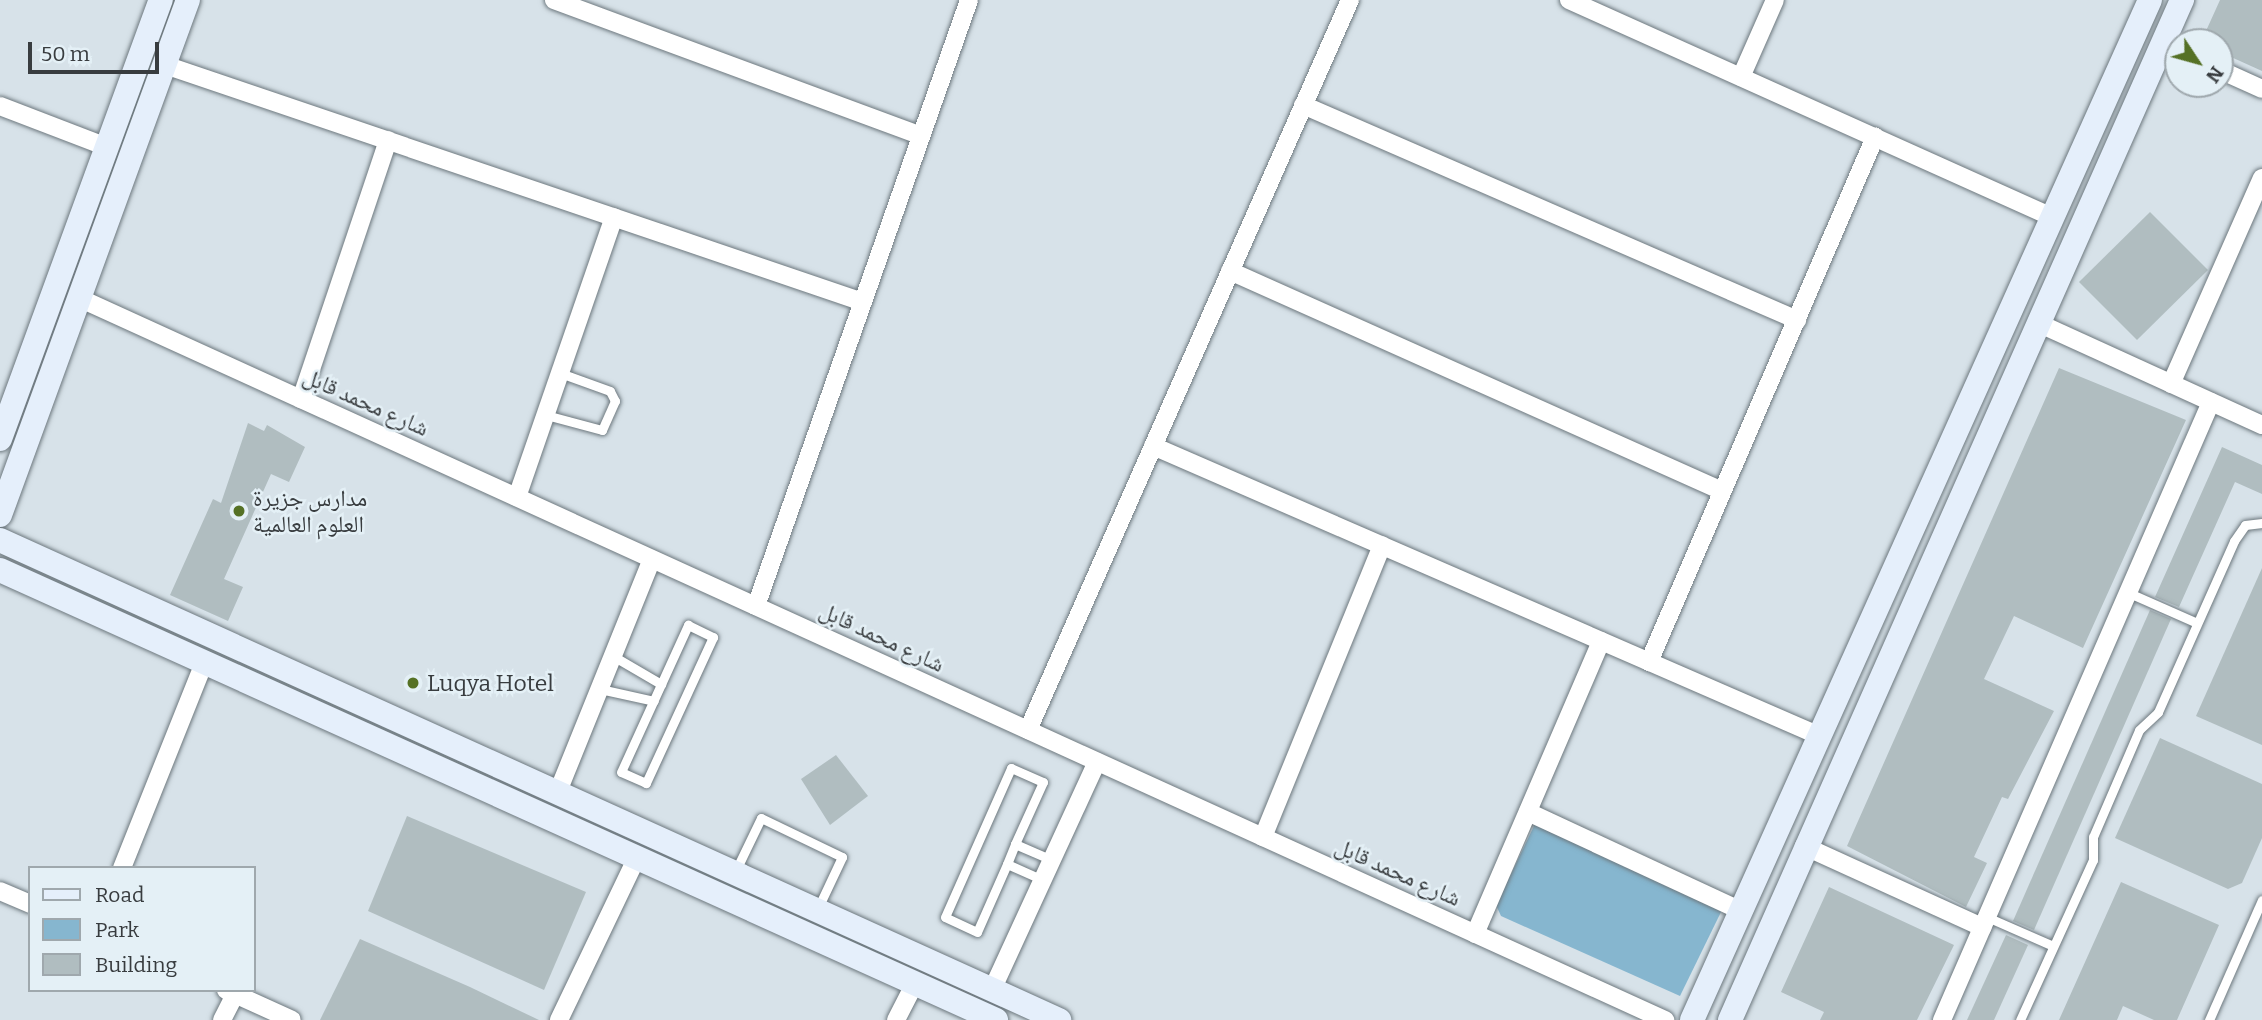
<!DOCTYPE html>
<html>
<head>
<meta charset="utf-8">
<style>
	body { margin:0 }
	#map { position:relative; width:2262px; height:1020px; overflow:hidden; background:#d7e2e9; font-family:Bitter,"Noto Naskh Arabic",serif }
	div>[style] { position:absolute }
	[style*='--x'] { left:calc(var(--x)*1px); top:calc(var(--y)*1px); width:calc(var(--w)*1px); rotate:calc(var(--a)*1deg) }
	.green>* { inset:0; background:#86b6cf }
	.building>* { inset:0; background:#b0bdc0 }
	.roads { filter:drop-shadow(0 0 2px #6d787e) drop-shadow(0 0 2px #6d787e) }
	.lane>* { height:9px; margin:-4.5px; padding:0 4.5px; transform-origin:4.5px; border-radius:4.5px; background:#fff }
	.street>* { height:18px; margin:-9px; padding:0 9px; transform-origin:9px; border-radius:9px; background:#fff }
	.secondary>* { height:24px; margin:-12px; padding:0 12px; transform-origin:12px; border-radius:12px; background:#e5effb }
	.dots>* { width:19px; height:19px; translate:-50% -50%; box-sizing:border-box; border:4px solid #e4f0f6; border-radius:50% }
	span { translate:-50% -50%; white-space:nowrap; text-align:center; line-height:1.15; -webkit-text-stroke:5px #e4f0f6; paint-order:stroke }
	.street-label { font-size:23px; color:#383c3f }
	.poi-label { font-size:23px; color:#383c3f }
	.left { translate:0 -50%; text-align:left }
	.legend { position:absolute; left:28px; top:866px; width:228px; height:126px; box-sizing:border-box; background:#e4f0f6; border:2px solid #9fa8ad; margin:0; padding:9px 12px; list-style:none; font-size:21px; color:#383c3f }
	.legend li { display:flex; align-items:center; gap:14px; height:35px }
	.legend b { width:35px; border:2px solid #9fa8ad }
	.north { position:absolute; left:2164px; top:28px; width:70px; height:70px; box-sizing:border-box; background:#e4f0f6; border:2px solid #9fa8ad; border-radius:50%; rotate:126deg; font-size:19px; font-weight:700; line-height:28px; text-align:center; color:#383c3f }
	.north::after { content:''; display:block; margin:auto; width:24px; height:32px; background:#557125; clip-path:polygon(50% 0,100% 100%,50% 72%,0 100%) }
	.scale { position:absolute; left:28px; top:42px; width:131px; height:32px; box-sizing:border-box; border:4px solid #383c3f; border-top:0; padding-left:9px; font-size:21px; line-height:24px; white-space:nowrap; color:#383c3f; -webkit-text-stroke:5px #e4f0f6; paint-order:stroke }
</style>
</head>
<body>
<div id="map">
	<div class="green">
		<div style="clip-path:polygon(1535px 824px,1719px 903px,1721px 912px,1680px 996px,1501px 916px,1496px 905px)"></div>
	</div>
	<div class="building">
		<div style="clip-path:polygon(2220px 0,2262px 0,2262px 71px,2220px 52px,2220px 42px,2201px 42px)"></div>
		<div style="clip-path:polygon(2150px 212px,2208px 270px,2137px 340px,2079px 282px)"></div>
		<div style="clip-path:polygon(2059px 368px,2186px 420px,2083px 648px,2014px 616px,1984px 679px,2054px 711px,2008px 799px,2002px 797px,1974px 857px,1987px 863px,1966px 907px,1847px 846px)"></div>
		<div style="clip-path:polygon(248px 423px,264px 431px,267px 425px,305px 447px,289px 482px,271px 474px,224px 579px,243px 587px,228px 621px,170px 595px,213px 499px,221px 503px)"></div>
		<div style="clip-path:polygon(2222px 447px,2262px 465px,2262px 494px,2235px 482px,2179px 607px,2155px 597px)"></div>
		<div style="clip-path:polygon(2262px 568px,2262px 745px,2196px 716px)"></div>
		<div style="clip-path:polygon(2150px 610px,2171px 619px,2034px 930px,2013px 921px)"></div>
		<div style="clip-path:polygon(2160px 738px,2262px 784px,2262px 838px,2242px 883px,2228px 889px,2115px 838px)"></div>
		<div style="clip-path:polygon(836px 755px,868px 796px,830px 825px,801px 779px)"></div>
		<div style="clip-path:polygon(407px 816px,586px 892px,544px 990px,368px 911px)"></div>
		<div style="clip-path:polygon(2121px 882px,2219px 925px,2177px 1020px,2154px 1020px,2123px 1006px,2117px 1020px,2059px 1020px)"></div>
		<div style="clip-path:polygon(1829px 887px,1954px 945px,1917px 1020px,1820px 1020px,1824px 1012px,1781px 992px)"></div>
		<div style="clip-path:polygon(2006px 935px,2028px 945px,1994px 1020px,1967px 1020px)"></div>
		<div style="clip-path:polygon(360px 939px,470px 987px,539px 1020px,320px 1020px)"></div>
	</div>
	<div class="roads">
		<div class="lane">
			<div style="--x:546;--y:415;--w:58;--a:15"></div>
			<div style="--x:602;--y:430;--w:32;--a:-66"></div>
			<div style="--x:615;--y:401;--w:11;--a:-117"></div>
			<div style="--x:610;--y:391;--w:53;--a:-160.2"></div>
			<div style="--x:2129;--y:593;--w:74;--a:23.8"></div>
			<div style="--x:688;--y:625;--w:28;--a:26"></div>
			<div style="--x:713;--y:637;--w:161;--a:114.7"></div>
			<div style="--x:646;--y:783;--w:27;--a:-156"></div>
			<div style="--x:621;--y:772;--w:162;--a:-65.5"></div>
			<div style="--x:613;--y:656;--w:56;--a:30.3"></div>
			<div style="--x:600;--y:689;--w:55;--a:12.5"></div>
			<div style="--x:1007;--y:864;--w:22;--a:-68"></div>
			<div style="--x:735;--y:872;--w:60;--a:-64.3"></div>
			<div style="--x:761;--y:818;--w:90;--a:25.7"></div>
			<div style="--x:842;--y:857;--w:56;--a:115.2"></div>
			<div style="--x:1043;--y:880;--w:39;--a:-156"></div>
			<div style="--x:1007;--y:864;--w:74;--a:113.8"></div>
			<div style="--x:977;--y:932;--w:35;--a:-155"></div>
			<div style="--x:945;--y:917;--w:163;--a:-66.1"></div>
			<div style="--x:1011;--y:768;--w:35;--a:24"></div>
			<div style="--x:1043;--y:782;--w:68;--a:114.3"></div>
			<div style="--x:1015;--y:844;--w:40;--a:23.4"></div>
			<div style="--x:1987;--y:917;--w:72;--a:23.7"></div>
			<div style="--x:2020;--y:1020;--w:176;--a:-65.5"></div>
			<div style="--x:2093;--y:860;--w:23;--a:-90"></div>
			<div style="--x:2093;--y:837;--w:116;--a:-66.7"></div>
			<div style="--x:2139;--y:730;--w:26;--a:-43"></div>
			<div style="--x:2158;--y:712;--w:187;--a:-66"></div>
			<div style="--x:2234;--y:541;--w:19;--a:-55"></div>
			<div style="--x:2245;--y:525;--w:17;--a:-7"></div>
			<div style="--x:2209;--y:1020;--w:131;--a:-66.2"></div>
		</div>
		<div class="street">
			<div style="--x:554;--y:0;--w:391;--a:20.3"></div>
			<div style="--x:1569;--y:0;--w:530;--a:24.19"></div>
			<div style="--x:165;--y:65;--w:737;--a:18.75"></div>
			<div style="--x:2220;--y:70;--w:46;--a:24.3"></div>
			<div style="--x:1741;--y:77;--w:84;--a:-66.2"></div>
			<div style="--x:1303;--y:105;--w:539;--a:23.52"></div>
			<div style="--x:0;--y:106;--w:115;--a:21"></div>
			<div style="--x:1230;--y:271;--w:539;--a:24.09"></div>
			<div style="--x:79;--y:298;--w:1743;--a:24.48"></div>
			<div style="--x:2038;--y:323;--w:246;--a:24.5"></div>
			<div style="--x:2171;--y:384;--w:225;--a:-66.2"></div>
			<div style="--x:301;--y:399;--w:273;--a:-71.4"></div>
			<div style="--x:1153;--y:446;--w:727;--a:23.5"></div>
			<div style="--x:517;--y:497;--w:296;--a:-70.9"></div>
			<div style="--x:756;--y:606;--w:642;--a:-70.63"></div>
			<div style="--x:1649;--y:662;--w:572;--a:-66.71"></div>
			<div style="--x:1028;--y:730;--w:798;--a:-66.2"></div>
			<div style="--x:557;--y:794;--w:253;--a:-68"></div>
			<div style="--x:1528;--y:812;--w:235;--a:24.9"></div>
			<div style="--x:1263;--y:837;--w:315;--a:-67.8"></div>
			<div style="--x:1804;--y:846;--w:196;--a:24.5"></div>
			<div style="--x:122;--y:868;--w:219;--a:-68.2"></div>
			<div style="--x:0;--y:891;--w:33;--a:23"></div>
			<div style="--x:1475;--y:934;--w:319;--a:-66.7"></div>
			<div style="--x:226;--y:990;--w:72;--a:24.4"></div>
			<div style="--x:992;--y:990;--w:251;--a:-65.3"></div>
			<div style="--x:222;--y:1020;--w:29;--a:-63"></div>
			<div style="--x:559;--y:1020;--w:178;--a:-64.4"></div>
			<div style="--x:896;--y:1020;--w:42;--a:-62.8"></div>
			<div style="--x:1942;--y:1020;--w:674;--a:-66.48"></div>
		</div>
		<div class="secondary">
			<div style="--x:0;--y:439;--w:468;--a:-69.9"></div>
			<div style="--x:0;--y:515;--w:548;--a:-69.95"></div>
			<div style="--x:0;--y:540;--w:1163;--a:24.38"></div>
			<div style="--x:0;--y:570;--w:1093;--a:24.31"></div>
			<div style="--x:1692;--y:1020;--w:1118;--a:-65.82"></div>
			<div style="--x:1730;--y:1020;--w:1116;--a:-66.1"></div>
		</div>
	</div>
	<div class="dots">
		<div style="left:239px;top:511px;background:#557125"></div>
		<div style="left:413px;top:683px;background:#557125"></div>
	</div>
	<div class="street-label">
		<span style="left:366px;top:402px;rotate:24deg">شارع محمد قابل</span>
		<span style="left:882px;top:637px;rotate:25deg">شارع محمد قابل</span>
		<span style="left:1398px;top:872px;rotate:24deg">شارع محمد قابل</span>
	</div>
	<div class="poi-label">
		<span class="left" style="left:253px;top:511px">مدارس جزيرة<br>العلوم العالمية</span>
		<span class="left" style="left:427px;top:683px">Luqya Hotel</span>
	</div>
	<ul class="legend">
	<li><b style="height:9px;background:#e5effb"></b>Road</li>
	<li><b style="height:19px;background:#86b6cf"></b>Park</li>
	<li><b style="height:19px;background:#b0bdc0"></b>Building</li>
	</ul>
	<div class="north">N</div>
	<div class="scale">50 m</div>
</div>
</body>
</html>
